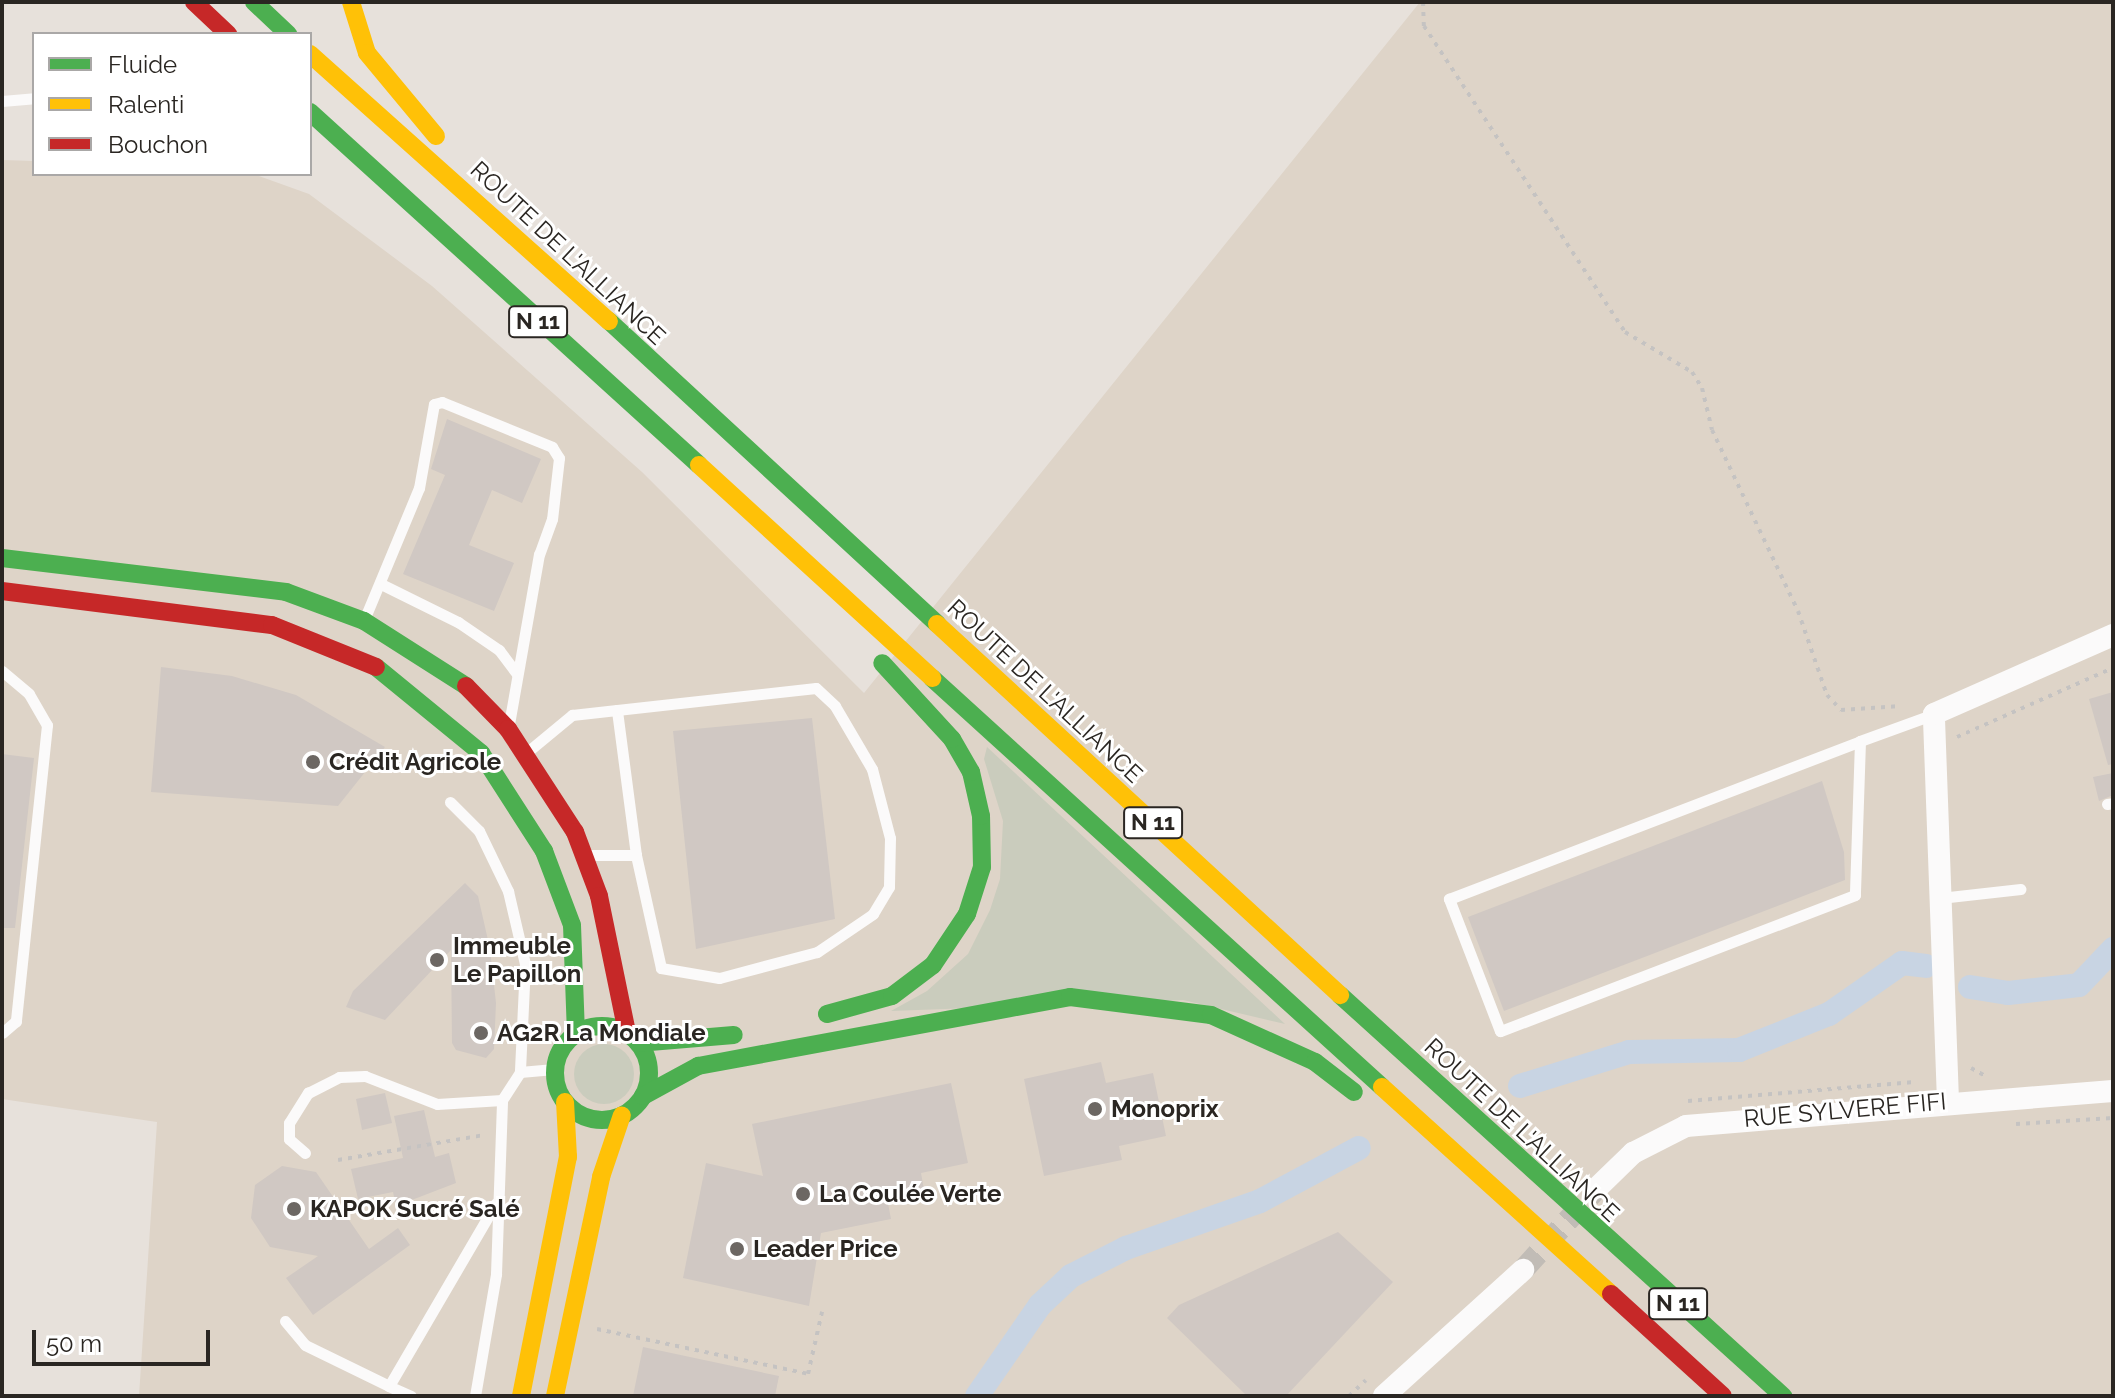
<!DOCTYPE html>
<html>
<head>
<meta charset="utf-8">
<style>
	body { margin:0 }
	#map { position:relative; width:2115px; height:1398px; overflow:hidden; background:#e7e1db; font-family:Raleway,sans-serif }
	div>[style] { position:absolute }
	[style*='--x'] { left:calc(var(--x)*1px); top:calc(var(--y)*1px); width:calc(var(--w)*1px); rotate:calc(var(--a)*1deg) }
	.built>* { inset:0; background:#ded4c8 }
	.green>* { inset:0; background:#caccbd }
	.round { border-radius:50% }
	.canal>* { height:24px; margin:-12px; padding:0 12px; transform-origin:12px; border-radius:12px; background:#c8d4e3 }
	.building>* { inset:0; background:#d0c8c3 }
	.street-tunnel>* { height:22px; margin-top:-11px; transform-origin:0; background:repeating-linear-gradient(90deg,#c1bcb6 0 22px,transparent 0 33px) }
	.path>* { height:4px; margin-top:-2px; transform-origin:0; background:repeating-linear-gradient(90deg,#c5c3c2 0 4px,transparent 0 10px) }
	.lane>* { height:11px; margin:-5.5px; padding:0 5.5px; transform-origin:5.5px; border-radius:5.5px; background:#fbfafa }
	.street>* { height:22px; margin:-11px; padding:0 11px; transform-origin:11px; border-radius:11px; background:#fbfafa }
	.fast>* { height:18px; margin:-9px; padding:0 9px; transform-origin:9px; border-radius:9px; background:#4caf50 }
	.fast>.ring { margin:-9px; padding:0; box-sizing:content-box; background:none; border:18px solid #4caf50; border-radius:50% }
	.slow>* { height:18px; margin:-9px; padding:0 9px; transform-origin:9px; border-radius:9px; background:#ffc107 }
	.jam>* { height:18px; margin:-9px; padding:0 9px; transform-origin:9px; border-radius:9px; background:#c62828 }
	.dots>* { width:22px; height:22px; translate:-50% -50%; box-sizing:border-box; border:4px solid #fff; border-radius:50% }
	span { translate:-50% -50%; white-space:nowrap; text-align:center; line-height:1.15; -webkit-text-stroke:6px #fff; paint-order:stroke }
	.shield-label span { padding:2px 6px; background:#fff; border:2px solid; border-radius:6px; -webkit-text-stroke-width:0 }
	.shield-label { font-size:22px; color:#2a2622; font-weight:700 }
	.street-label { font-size:24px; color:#2a2622 }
	.poi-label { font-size:24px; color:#2a2622; font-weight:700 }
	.left { translate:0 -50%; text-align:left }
	.frame { position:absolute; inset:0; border:4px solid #2a2622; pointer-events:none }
	.legend { position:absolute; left:32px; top:32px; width:280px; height:144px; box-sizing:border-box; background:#fff; border:2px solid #aaa8a7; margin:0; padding:10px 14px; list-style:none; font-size:24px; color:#2a2622 }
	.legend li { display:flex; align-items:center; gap:16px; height:40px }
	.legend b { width:40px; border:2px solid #aaa8a7 }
	.scale { position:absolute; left:32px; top:1330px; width:178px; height:36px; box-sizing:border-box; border:4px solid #2a2622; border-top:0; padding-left:10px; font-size:24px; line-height:28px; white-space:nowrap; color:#2a2622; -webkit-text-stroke:6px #fff; paint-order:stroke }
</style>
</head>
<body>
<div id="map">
	<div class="built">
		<div style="clip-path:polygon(1420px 2px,2113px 2px,2113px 1396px,139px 1396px,157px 1122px,2px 1099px,2px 160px,34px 161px,34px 174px,253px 174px,309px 194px,432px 286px,642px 472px,864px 693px)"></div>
	</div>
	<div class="green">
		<div style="clip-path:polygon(987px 747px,1285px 1024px,1183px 1000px,891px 1011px,927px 991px,968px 954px,990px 910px,1000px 879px,1003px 821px,984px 759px)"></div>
		<div class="round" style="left:574px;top:1044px;width:60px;height:60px"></div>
	</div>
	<div class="canal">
		<div style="--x:1970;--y:987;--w:38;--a:9"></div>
		<div style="--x:2008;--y:993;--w:71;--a:-6.4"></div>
		<div style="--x:2079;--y:985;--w:50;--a:-46.6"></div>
		<div style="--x:1520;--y:1086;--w:114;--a:-17.3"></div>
		<div style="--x:1629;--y:1052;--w:110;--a:-1"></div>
		<div style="--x:1739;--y:1050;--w:97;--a:-21.8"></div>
		<div style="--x:1829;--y:1014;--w:89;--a:-34.9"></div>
		<div style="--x:1902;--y:963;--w:24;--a:7"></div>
		<div style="--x:977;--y:1396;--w:111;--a:-55.3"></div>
		<div style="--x:1040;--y:1305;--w:42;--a:-43.1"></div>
		<div style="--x:1071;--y:1276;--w:62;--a:-27"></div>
		<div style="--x:1126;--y:1248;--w:142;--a:-19.3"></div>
		<div style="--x:1260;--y:1201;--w:112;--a:-28.2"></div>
	</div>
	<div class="building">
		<div style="clip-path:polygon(447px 419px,541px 459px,522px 503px,492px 490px,469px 545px,514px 563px,494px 611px,403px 574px,445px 475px,431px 469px)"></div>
		<div style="clip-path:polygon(161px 667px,232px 676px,296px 695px,385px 747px,338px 806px,151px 792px)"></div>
		<div style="clip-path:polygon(2113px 692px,2113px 764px,2108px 765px,2089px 699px)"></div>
		<div style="clip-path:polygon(812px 718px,835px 919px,696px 949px,673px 731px)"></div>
		<div style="clip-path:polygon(2px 754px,34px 758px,15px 928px,2px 928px)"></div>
		<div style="clip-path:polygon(2113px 773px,2113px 795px,2099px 801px,2093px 777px)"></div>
		<div style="clip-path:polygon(1822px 781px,1844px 852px,1845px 880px,1504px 1011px,1468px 917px)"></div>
		<div style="clip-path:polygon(465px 883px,478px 896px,490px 949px,496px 1003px,494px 1049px,486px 1058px,456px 1050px,452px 1043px,451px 950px,385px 1020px,346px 1007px,353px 991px)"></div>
		<div style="clip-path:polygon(1101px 1062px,1106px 1083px,1153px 1073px,1166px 1136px,1119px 1146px,1122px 1160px,1044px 1176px,1024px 1079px)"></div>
		<div style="clip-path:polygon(951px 1083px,968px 1163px,921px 1173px,924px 1190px,887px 1198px,891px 1219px,821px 1233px,809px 1306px,683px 1278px,706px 1163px,763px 1176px,752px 1124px)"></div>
		<div style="clip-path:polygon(385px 1093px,392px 1123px,362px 1130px,356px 1099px)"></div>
		<div style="clip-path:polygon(424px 1110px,435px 1157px,449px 1153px,456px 1183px,396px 1206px,393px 1192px,358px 1199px,351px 1169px,403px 1158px,394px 1116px)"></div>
		<div style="clip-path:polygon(282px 1166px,316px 1172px,369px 1249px,398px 1228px,410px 1245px,313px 1315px,286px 1278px,318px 1256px,270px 1247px,251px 1218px,255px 1185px)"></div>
		<div style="clip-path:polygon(1338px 1232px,1393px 1282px,1286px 1396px,1247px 1396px,1167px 1318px,1179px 1305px)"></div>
		<div style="clip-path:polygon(643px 1347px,779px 1376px,775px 1396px,633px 1396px)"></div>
	</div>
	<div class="street-tunnel">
		<div style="--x:1523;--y:1270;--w:112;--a:-47.9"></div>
	</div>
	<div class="path">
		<div style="--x:1423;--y:2;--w:24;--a:88"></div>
		<div style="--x:1424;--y:26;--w:366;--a:56.7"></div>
		<div style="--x:1625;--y:332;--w:78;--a:30.8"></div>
		<div style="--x:1692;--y:372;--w:19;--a:58"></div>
		<div style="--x:1702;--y:388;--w:43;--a:76.6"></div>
		<div style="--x:1712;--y:430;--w:200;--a:64.6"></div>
		<div style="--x:1798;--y:611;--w:89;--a:71"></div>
		<div style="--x:1827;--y:695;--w:21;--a:47"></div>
		<div style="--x:1841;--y:710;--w:60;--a:-3.8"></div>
		<div style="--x:1957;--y:737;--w:171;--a:-23.9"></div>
		<div style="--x:1971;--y:1068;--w:18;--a:29"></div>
		<div style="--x:1688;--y:1101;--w:227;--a:-4.8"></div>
		<div style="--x:2016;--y:1124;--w:97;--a:-3.5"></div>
		<div style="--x:338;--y:1160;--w:149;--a:-9.7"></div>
		<div style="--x:597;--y:1329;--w:216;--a:12"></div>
		<div style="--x:808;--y:1374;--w:64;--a:-77.3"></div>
		<div style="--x:1349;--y:1396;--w:23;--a:-43"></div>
	</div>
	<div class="lane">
		<div style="--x:2;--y:101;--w:32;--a:-5"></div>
		<div style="--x:383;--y:585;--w:84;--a:26.3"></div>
		<div style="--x:458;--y:622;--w:50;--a:34.3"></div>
		<div style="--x:499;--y:650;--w:30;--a:53"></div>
		<div style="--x:364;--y:620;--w:143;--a:-67.4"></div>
		<div style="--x:419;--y:488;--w:85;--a:-79.9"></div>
		<div style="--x:434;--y:404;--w:8;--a:-14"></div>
		<div style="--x:442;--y:402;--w:119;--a:22.2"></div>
		<div style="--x:552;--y:447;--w:13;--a:58"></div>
		<div style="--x:559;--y:458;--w:61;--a:96.5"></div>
		<div style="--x:552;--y:519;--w:37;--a:110"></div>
		<div style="--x:539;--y:554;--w:173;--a:100"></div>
		<div style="--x:2;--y:671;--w:35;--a:40"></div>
		<div style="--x:29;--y:694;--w:36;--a:60"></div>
		<div style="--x:47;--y:725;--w:298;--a:96"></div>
		<div style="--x:16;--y:1021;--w:18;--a:139"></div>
		<div style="--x:1860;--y:741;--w:154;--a:91.9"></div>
		<div style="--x:1855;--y:895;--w:380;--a:159"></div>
		<div style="--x:1500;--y:1031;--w:142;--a:-111.1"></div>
		<div style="--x:1449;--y:899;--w:440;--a:-21"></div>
		<div style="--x:1860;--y:741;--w:79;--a:-20"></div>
		<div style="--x:526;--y:753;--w:60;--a:-39.6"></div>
		<div style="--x:572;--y:715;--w:45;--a:-6.3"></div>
		<div style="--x:617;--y:710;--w:200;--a:-6.3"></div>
		<div style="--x:816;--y:688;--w:26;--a:43"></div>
		<div style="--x:835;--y:706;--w:73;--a:59.6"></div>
		<div style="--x:872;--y:769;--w:71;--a:75.4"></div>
		<div style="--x:890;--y:838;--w:49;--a:91.2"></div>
		<div style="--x:889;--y:887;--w:31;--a:121"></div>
		<div style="--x:873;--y:914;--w:68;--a:145.8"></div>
		<div style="--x:817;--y:952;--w:101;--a:165.1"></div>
		<div style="--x:719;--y:978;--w:59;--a:-170.2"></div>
		<div style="--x:661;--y:968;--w:116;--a:-102.5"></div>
		<div style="--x:636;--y:855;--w:146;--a:-97.5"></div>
		<div style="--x:450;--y:802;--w:41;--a:45"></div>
		<div style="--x:479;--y:831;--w:67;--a:64.2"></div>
		<div style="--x:508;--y:891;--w:75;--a:76.9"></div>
		<div style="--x:525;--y:964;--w:108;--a:92.7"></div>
		<div style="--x:2107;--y:804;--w:6;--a:-9"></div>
		<div style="--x:585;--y:855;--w:51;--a:0"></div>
		<div style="--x:1940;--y:898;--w:81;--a:-6.4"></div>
		<div style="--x:305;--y:1153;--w:21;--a:-139"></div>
		<div style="--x:289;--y:1139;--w:16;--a:-90"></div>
		<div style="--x:289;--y:1123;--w:36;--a:-58"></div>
		<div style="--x:308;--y:1093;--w:35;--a:-27"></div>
		<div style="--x:339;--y:1077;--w:26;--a:-2"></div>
		<div style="--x:365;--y:1076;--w:77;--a:21.3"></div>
		<div style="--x:437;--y:1104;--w:65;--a:-3.5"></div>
		<div style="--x:285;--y:1321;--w:31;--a:50"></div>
		<div style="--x:305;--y:1345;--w:93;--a:26"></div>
		<div style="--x:411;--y:1396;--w:24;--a:-156"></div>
		<div style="--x:389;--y:1386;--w:212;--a:-59.7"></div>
		<div style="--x:475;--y:1396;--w:124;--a:-80.2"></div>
		<div style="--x:496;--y:1274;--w:174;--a:-88"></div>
		<div style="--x:502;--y:1100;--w:33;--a:-57"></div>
		<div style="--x:520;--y:1072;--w:34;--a:-5"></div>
	</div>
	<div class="street">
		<div style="--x:1948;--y:1101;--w:387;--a:-92.1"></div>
		<div style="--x:1934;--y:714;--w:196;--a:-23.8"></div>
		<div style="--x:1598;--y:1187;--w:49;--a:-44.2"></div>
		<div style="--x:1633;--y:1153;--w:59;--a:-27"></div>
		<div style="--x:1686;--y:1126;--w:428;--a:-4.7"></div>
		<div style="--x:1384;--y:1396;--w:188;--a:-42.2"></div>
	</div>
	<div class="fast">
		<div style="--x:254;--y:2;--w:47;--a:43.3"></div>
		<div style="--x:310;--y:112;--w:525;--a:42.22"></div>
		<div style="--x:609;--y:321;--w:447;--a:42.7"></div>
		<div style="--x:2;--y:558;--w:286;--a:6.8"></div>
		<div style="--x:286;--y:592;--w:83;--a:20.4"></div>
		<div style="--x:364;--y:621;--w:121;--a:32.5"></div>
		<div style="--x:376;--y:667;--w:136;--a:39.3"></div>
		<div style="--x:481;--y:753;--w:117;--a:57.3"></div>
		<div style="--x:544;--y:851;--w:79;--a:69.3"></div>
		<div style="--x:572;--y:925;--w:108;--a:87.9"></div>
		<div style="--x:932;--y:678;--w:608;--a:42.27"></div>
		<div style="--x:1340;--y:995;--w:598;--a:42.15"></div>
		<div style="--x:827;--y:1014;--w:67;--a:-15.5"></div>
		<div style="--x:892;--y:996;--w:51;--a:-37.1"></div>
		<div style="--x:933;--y:965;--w:61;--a:-56.3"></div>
		<div style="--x:967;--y:914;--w:49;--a:-72.3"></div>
		<div style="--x:982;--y:867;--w:51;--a:-91.1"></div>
		<div style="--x:981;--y:816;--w:45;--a:-102.8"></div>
		<div style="--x:971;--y:772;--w:38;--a:-120"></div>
		<div style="--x:952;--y:739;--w:103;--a:-132.6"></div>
		<div class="ring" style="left:555px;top:1026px;width:76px;height:76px"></div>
		<div style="--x:638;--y:1043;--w:96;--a:-4.8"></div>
		<div style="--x:643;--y:1096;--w:63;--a:-28.6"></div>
		<div style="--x:698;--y:1066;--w:378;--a:-10.5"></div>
		<div style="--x:1070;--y:997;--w:142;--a:7.3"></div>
		<div style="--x:1211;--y:1015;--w:114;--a:24.3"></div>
		<div style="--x:1315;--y:1062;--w:49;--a:37.6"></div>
	</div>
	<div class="slow">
		<div style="--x:351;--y:2;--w:53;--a:72.6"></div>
		<div style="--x:367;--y:53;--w:108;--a:50.3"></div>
		<div style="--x:310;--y:54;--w:401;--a:41.8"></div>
		<div style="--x:699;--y:465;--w:316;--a:42.4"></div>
		<div style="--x:937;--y:624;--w:548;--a:42.63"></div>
		<div style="--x:1382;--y:1087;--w:309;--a:42.1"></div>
		<div style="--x:521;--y:1396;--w:244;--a:-78.9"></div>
		<div style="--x:568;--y:1157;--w:55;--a:-93.1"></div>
		<div style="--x:555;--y:1396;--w:224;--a:-78.1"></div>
		<div style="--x:601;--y:1177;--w:65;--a:-71.3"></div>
	</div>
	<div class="jam">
		<div style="--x:194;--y:2;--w:47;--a:43.3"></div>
		<div style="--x:2;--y:591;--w:272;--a:7.2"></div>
		<div style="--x:272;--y:625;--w:112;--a:22"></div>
		<div style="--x:466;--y:686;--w:60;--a:45.7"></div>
		<div style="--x:508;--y:729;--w:123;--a:57"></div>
		<div style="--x:575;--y:832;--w:68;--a:69.4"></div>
		<div style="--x:599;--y:896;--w:140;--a:78.4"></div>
		<div style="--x:1611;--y:1294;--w:151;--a:42.3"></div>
	</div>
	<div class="dots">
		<div style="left:313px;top:762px;background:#6c6763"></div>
		<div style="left:437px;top:960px;background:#6c6763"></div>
		<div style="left:481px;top:1033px;background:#6c6763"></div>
		<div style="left:1095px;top:1109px;background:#6c6763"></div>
		<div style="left:803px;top:1194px;background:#6c6763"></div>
		<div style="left:294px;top:1209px;background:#6c6763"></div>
		<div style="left:737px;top:1249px;background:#6c6763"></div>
	</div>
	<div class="shield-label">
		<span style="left:538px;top:322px">N 11</span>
		<span style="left:1153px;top:823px">N 11</span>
		<span style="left:1678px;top:1304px">N 11</span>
	</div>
	<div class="street-label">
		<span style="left:568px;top:253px;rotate:43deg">ROUTE DE L'ALLIANCE</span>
		<span style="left:1045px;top:691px;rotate:43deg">ROUTE DE L'ALLIANCE</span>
		<span style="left:1845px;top:1110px;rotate:-5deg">RUE SYLVERE FIFI</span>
		<span style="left:1522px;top:1130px;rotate:43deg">ROUTE DE L'ALLIANCE</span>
	</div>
	<div class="poi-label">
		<span class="left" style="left:329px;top:762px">Crédit Agricole</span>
		<span class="left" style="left:453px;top:960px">Immeuble<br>Le Papillon</span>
		<span class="left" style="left:497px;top:1033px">AG2R La Mondiale</span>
		<span class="left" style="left:1111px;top:1109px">Monoprix</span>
		<span class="left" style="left:819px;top:1194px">La Coulée Verte</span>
		<span class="left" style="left:310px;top:1209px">KAPOK Sucré Salé</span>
		<span class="left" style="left:753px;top:1249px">Leader Price</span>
	</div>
	<div class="frame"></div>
	<ul class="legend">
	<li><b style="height:10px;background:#4caf50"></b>Fluide</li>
	<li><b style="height:10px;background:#ffc107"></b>Ralenti</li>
	<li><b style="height:10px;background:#c62828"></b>Bouchon</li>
	</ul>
	<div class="scale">50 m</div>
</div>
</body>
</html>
